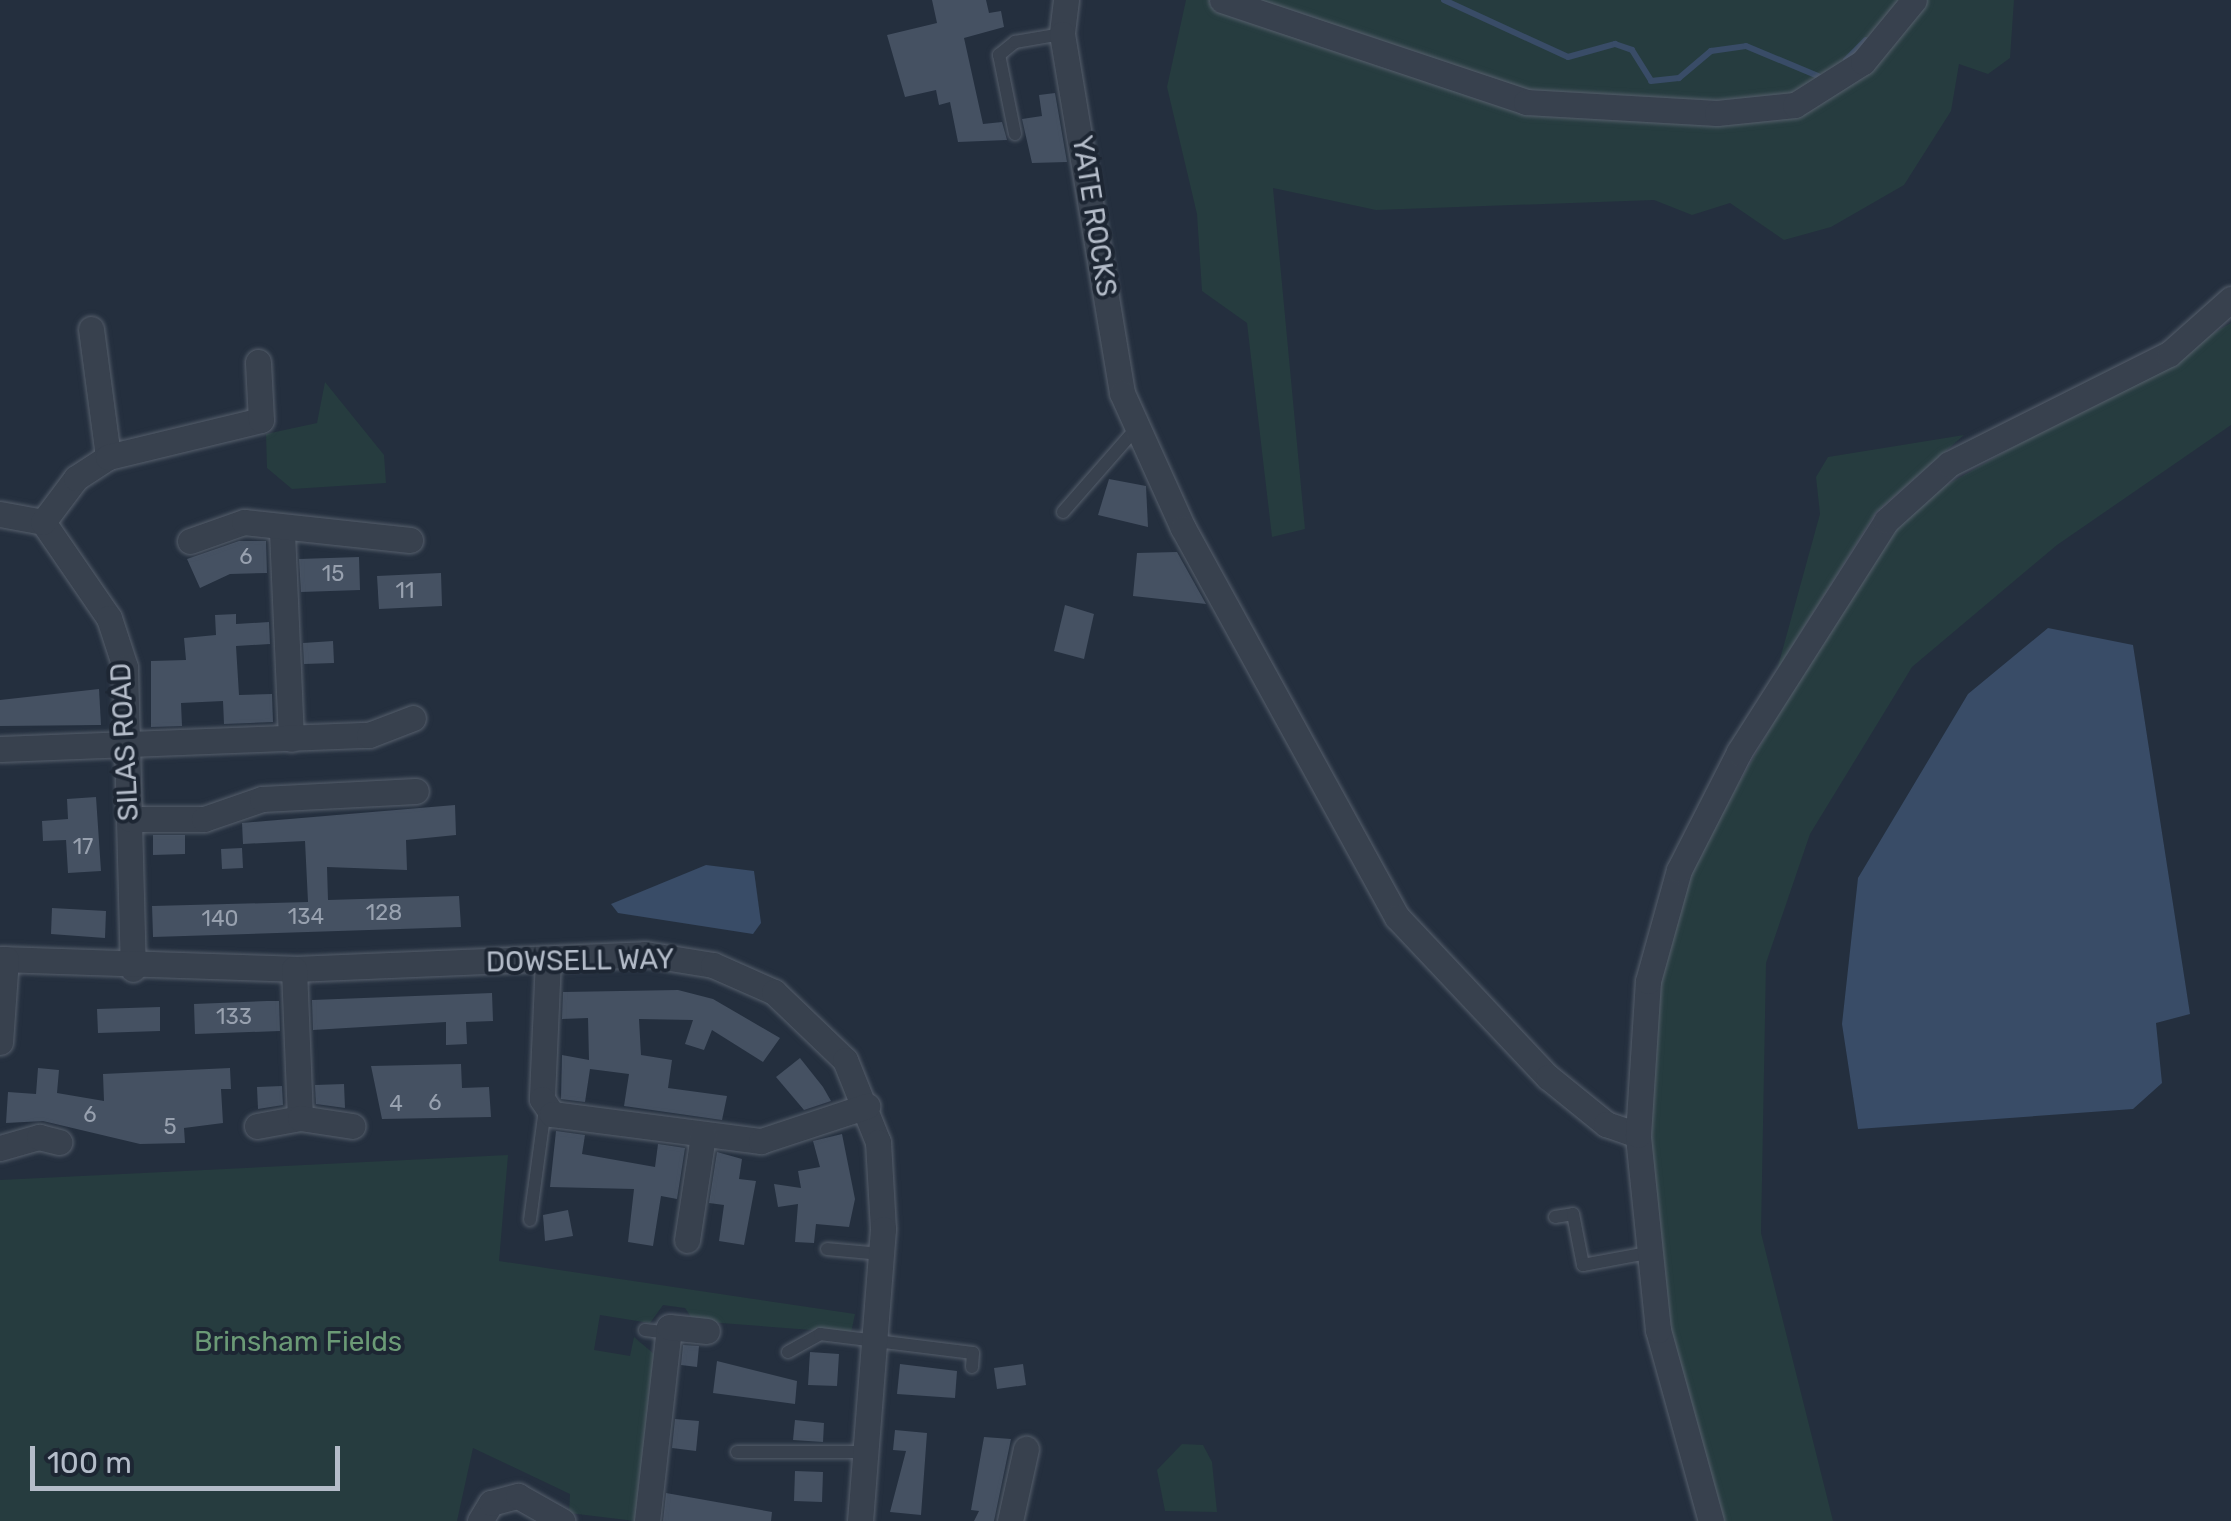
<!DOCTYPE html>
<html>
<head>
<meta charset="utf-8">
<style>
	body { margin:0 }
	#map { position:relative; width:2231px; height:1521px; overflow:hidden; background:#242f3e; font-family:Rubik,sans-serif }
	div>[style] { position:absolute }
	[style*='--x'] { left:calc(var(--x)*1px); top:calc(var(--y)*1px); width:calc(var(--w)*1px); rotate:calc(var(--a)*1deg) }
	.green>* { inset:0; background:#263c3f }
	.water>* { inset:0; background:#394c67 }
	.stream>* { height:6px; margin:-3px; padding:0 3px; transform-origin:3px; border-radius:3px; background:#394c67 }
	.building>* { inset:0; background:#455162 }
	.roads { filter:drop-shadow(0 0 2px #565f6c) drop-shadow(0 0 2px #565f6c) }
	.lane>* { height:12px; margin:-6px; padding:0 6px; transform-origin:6px; border-radius:6px; background:#38414e }
	.street>* { height:25px; margin:-12.5px; padding:0 12.5px; transform-origin:12.5px; border-radius:12.5px; background:#38414e }
	span { translate:-50% -50%; white-space:nowrap; text-align:center; line-height:1.15; -webkit-text-stroke:8px #1d2633; paint-order:stroke }
	.number-label { font-size:22px; color:#98a1af }
	.number-label span { -webkit-text-stroke-width:0 }
	.street-label { font-size:28px; color:#b4bcc9 }
	.park-label { font-size:28px; color:#6b9a76 }
	.scale { position:absolute; left:30px; top:1446px; width:310px; height:45px; box-sizing:border-box; border:5px solid #b4bcc9; border-top:0; padding-left:12px; font-size:30px; line-height:35px; white-space:nowrap; color:#b4bcc9; -webkit-text-stroke:8px #1d2633; paint-order:stroke }
</style>
</head>
<body>
<div id="map">
	<div class="green">
		<div style="clip-path:polygon(1186px 0,2014px 0,2010px 58px,1988px 74px,1959px 64px,1951px 111px,1904px 185px,1831px 227px,1784px 240px,1730px 203px,1692px 215px,1654px 200px,1376px 210px,1273px 188px,1305px 529px,1272px 537px,1247px 323px,1202px 291px,1197px 214px,1167px 87px)"></div>
		<div style="clip-path:polygon(2231px 323px,2231px 425px,2057px 545px,1912px 667px,1810px 834px,1766px 963px,1761px 1233px,1833px 1521px,1719px 1521px,1669px 1330px,1649px 1136px,1656px 981px,1685px 878px,1875px 544px,1915px 503px)"></div>
		<div style="clip-path:polygon(325px 382px,384px 455px,386px 483px,292px 489px,267px 468px,266px 434px,317px 423px)"></div>
		<div style="clip-path:polygon(1964px 435px,1876px 512px,1777px 670px,1820px 514px,1816px 477px,1828px 457px)"></div>
		<div style="clip-path:polygon(508px 1155px,499px 1261px,855px 1314px,851px 1333px,694px 1321px,685px 1308px,663px 1305px,650px 1323px,600px 1315px,594px 1350px,630px 1356px,634px 1337px,654px 1354px,635px 1521px,569px 1513px,570px 1494px,473px 1448px,457px 1521px,0 1521px,0 1180px)"></div>
		<div style="clip-path:polygon(1182px 1444px,1203px 1445px,1212px 1462px,1217px 1512px,1165px 1511px,1157px 1470px)"></div>
	</div>
	<div class="water">
		<div style="clip-path:polygon(2048px 628px,2133px 645px,2190px 1014px,2156px 1023px,2162px 1083px,2133px 1109px,1858px 1129px,1842px 1024px,1858px 878px,1968px 694px)"></div>
		<div style="clip-path:polygon(706px 865px,754px 871px,761px 923px,753px 934px,618px 913px,611px 904px)"></div>
	</div>
	<div class="stream">
		<div style="--x:1444;--y:0;--w:136;--a:24.7"></div>
		<div style="--x:1568;--y:57;--w:49;--a:-15.5"></div>
		<div style="--x:1615;--y:44;--w:18;--a:19"></div>
		<div style="--x:1632;--y:50;--w:36;--a:58"></div>
		<div style="--x:1651;--y:81;--w:28;--a:-6"></div>
		<div style="--x:1679;--y:78;--w:42;--a:-40.2"></div>
		<div style="--x:1711;--y:51;--w:35;--a:-8"></div>
		<div style="--x:1746;--y:46;--w:78;--a:22.6"></div>
		<div style="--x:1846;--y:60;--w:28;--a:-45"></div>
	</div>
	<div class="building">
		<div style="clip-path:polygon(932px 0,986px 0,989px 13px,1001px 11px,1004px 27px,964px 38px,983px 124px,1002px 122px,1007px 140px,958px 142px,950px 102px,939px 105px,936px 90px,905px 97px,887px 35px,937px 23px)"></div>
		<div style="clip-path:polygon(1055px 93px,1067px 162px,1032px 163px,1022px 119px,1042px 116px,1039px 95px)"></div>
		<div style="clip-path:polygon(1109px 479px,1146px 486px,1148px 527px,1098px 515px)"></div>
		<div style="clip-path:polygon(239px 541px,266px 541px,267px 573px,230px 574px,200px 588px,187px 559px)"></div>
		<div style="clip-path:polygon(1177px 552px,1206px 604px,1133px 596px,1137px 553px)"></div>
		<div style="clip-path:polygon(359px 557px,360px 590px,301px 592px,299px 559px)"></div>
		<div style="clip-path:polygon(441px 573px,442px 606px,379px 609px,377px 576px)"></div>
		<div style="clip-path:polygon(1065px 605px,1094px 614px,1084px 659px,1054px 651px)"></div>
		<div style="clip-path:polygon(236px 614px,236px 624px,269px 622px,270px 644px,236px 646px,239px 695px,272px 694px,273px 722px,224px 724px,223px 701px,181px 703px,182px 726px,151px 727px,151px 661px,186px 660px,184px 638px,216px 635px,215px 615px)"></div>
		<div style="clip-path:polygon(333px 641px,334px 663px,304px 664px,303px 643px)"></div>
		<div style="clip-path:polygon(99px 689px,101px 725px,0 726px,0 700px)"></div>
		<div style="clip-path:polygon(96px 797px,101px 871px,68px 873px,66px 840px,43px 841px,42px 821px,68px 819px,67px 799px)"></div>
		<div style="clip-path:polygon(455px 805px,456px 835px,406px 840px,407px 870px,327px 867px,328px 900px,459px 896px,461px 927px,153px 937px,152px 906px,308px 902px,305px 841px,243px 844px,242px 823px)"></div>
		<div style="clip-path:polygon(153px 835px,185px 835px,185px 854px,153px 855px)"></div>
		<div style="clip-path:polygon(242px 848px,243px 868px,222px 869px,221px 849px)"></div>
		<div style="clip-path:polygon(52px 908px,106px 911px,105px 938px,51px 934px)"></div>
		<div style="clip-path:polygon(678px 990px,713px 999px,780px 1038px,763px 1062px,712px 1030px,704px 1050px,685px 1044px,693px 1020px,639px 1019px,641px 1055px,672px 1060px,668px 1088px,727px 1096px,722px 1120px,624px 1106px,629px 1074px,590px 1069px,585px 1102px,561px 1099px,562px 1055px,589px 1060px,588px 1018px,562px 1019px,563px 992px)"></div>
		<div style="clip-path:polygon(492px 993px,493px 1021px,466px 1022px,467px 1044px,446px 1045px,446px 1022px,313px 1030px,312px 1000px)"></div>
		<div style="clip-path:polygon(267px 1001px,279px 1001px,280px 1031px,195px 1034px,194px 1004px)"></div>
		<div style="clip-path:polygon(160px 1007px,160px 1031px,98px 1033px,97px 1009px)"></div>
		<div style="clip-path:polygon(800px 1058px,823px 1087px,831px 1101px,804px 1110px,776px 1077px)"></div>
		<div style="clip-path:polygon(461px 1064px,462px 1088px,489px 1087px,491px 1117px,382px 1119px,371px 1066px)"></div>
		<div style="clip-path:polygon(38px 1068px,59px 1070px,57px 1093px,104px 1101px,103px 1074px,230px 1068px,231px 1089px,221px 1089px,223px 1123px,184px 1128px,185px 1143px,140px 1144px,43px 1121px,6px 1123px,8px 1092px,36px 1094px)"></div>
		<div style="clip-path:polygon(344px 1084px,345px 1108px,316px 1104px,315px 1085px)"></div>
		<div style="clip-path:polygon(282px 1086px,283px 1105px,258px 1109px,257px 1087px)"></div>
		<div style="clip-path:polygon(556px 1131px,585px 1135px,582px 1154px,655px 1167px,658px 1144px,685px 1148px,677px 1199px,661px 1196px,653px 1246px,628px 1242px,634px 1189px,550px 1187px)"></div>
		<div style="clip-path:polygon(842px 1134px,855px 1199px,849px 1227px,816px 1224px,814px 1243px,795px 1242px,798px 1204px,778px 1207px,774px 1184px,801px 1188px,798px 1171px,820px 1167px,813px 1141px)"></div>
		<div style="clip-path:polygon(717px 1152px,742px 1159px,739px 1179px,756px 1181px,744px 1245px,719px 1241px,724px 1205px,709px 1203px)"></div>
		<div style="clip-path:polygon(568px 1210px,573px 1236px,545px 1241px,543px 1215px)"></div>
		<div style="clip-path:polygon(683px 1345px,699px 1346px,697px 1367px,681px 1365px)"></div>
		<div style="clip-path:polygon(810px 1352px,839px 1354px,837px 1386px,808px 1385px)"></div>
		<div style="clip-path:polygon(717px 1361px,797px 1381px,795px 1404px,713px 1393px)"></div>
		<div style="clip-path:polygon(900px 1364px,957px 1371px,955px 1398px,897px 1394px)"></div>
		<div style="clip-path:polygon(1023px 1364px,1026px 1385px,997px 1389px,994px 1368px)"></div>
		<div style="clip-path:polygon(675px 1419px,699px 1421px,696px 1451px,672px 1448px)"></div>
		<div style="clip-path:polygon(795px 1420px,824px 1423px,823px 1442px,793px 1440px)"></div>
		<div style="clip-path:polygon(895px 1430px,927px 1433px,921px 1515px,890px 1512px,906px 1451px,893px 1450px)"></div>
		<div style="clip-path:polygon(984px 1437px,1011px 1439px,994px 1521px,974px 1521px,979px 1511px,971px 1510px)"></div>
		<div style="clip-path:polygon(795px 1471px,823px 1472px,822px 1502px,794px 1501px)"></div>
		<div style="clip-path:polygon(666px 1493px,772px 1512px,771px 1521px,663px 1521px)"></div>
	</div>
	<div class="roads">
		<div class="lane">
			<div style="--x:1015;--y:134;--w:81;--a:-101.4"></div>
			<div style="--x:999;--y:55;--w:21;--a:-39"></div>
			<div style="--x:1015;--y:42;--w:48;--a:-9.7"></div>
			<div style="--x:1063;--y:512;--w:108;--a:-48.8"></div>
			<div style="--x:1555;--y:1217;--w:18;--a:-9"></div>
			<div style="--x:1573;--y:1214;--w:52;--a:78.9"></div>
			<div style="--x:1583;--y:1265;--w:66;--a:-10.5"></div>
			<div style="--x:530;--y:1220;--w:112;--a:-82.3"></div>
			<div style="--x:827;--y:1249;--w:54;--a:5.3"></div>
			<div style="--x:645;--y:1330;--w:23;--a:7"></div>
			<div style="--x:788;--y:1352;--w:37;--a:-29"></div>
			<div style="--x:820;--y:1334;--w:154;--a:7.1"></div>
			<div style="--x:973;--y:1353;--w:14;--a:94"></div>
			<div style="--x:737;--y:1452;--w:125;--a:0"></div>
		</div>
		<div class="street">
			<div style="--x:1066;--y:0;--w:34;--a:97"></div>
			<div style="--x:1062;--y:34;--w:364;--a:80.5"></div>
			<div style="--x:1122;--y:393;--w:148;--a:65.7"></div>
			<div style="--x:1183;--y:528;--w:444;--a:61.2"></div>
			<div style="--x:1397;--y:917;--w:220;--a:46.7"></div>
			<div style="--x:1548;--y:1077;--w:75;--a:39"></div>
			<div style="--x:1606;--y:1124;--w:34;--a:19"></div>
			<div style="--x:1222;--y:0;--w:321;--a:18.5"></div>
			<div style="--x:1526;--y:102;--w:191;--a:3.3"></div>
			<div style="--x:1717;--y:113;--w:78;--a:-5.9"></div>
			<div style="--x:1795;--y:105;--w:80;--a:-32.3"></div>
			<div style="--x:1863;--y:62;--w:80;--a:-50.6"></div>
			<div style="--x:91;--y:329;--w:129;--a:82.4"></div>
			<div style="--x:0;--y:514;--w:44;--a:10.5"></div>
			<div style="--x:43;--y:522;--w:116;--a:55.5"></div>
			<div style="--x:109;--y:618;--w:52;--a:71.9"></div>
			<div style="--x:125;--y:667;--w:302;--a:88.5"></div>
			<div style="--x:43;--y:522;--w:55;--a:-53.1"></div>
			<div style="--x:76;--y:478;--w:38;--a:-33"></div>
			<div style="--x:108;--y:457;--w:157;--a:-13.6"></div>
			<div style="--x:261;--y:420;--w:58;--a:-93"></div>
			<div style="--x:282;--y:532;--w:207;--a:87.5"></div>
			<div style="--x:190;--y:541;--w:57;--a:-19.4"></div>
			<div style="--x:244;--y:522;--w:167;--a:6.2"></div>
			<div style="--x:0;--y:749;--w:369;--a:-2.2"></div>
			<div style="--x:369;--y:735;--w:47;--a:-21.1"></div>
			<div style="--x:130;--y:819;--w:74;--a:0"></div>
			<div style="--x:204;--y:819;--w:61;--a:-19"></div>
			<div style="--x:262;--y:799;--w:154;--a:-3"></div>
			<div style="--x:0;--y:959;--w:294;--a:1.9"></div>
			<div style="--x:294;--y:969;--w:351;--a:-2.4"></div>
			<div style="--x:645;--y:954;--w:69;--a:9.2"></div>
			<div style="--x:713;--y:965;--w:67;--a:23.9"></div>
			<div style="--x:774;--y:992;--w:98;--a:43.8"></div>
			<div style="--x:845;--y:1060;--w:88;--a:68.1"></div>
			<div style="--x:878;--y:1142;--w:87;--a:86.7"></div>
			<div style="--x:883;--y:1229;--w:293;--a:94.5"></div>
			<div style="--x:548;--y:959;--w:140;--a:92.5"></div>
			<div style="--x:542;--y:1099;--w:18;--a:56"></div>
			<div style="--x:552;--y:1114;--w:211;--a:7.4"></div>
			<div style="--x:761;--y:1141;--w:112;--a:-18.3"></div>
			<div style="--x:294;--y:969;--w:149;--a:87.7"></div>
			<div style="--x:0;--y:1042;--w:83;--a:-85.9"></div>
			<div style="--x:257;--y:1126;--w:44;--a:-10.5"></div>
			<div style="--x:300;--y:1118;--w:53;--a:8.7"></div>
			<div style="--x:0;--y:1148;--w:41;--a:-15.8"></div>
			<div style="--x:39;--y:1137;--w:21;--a:14"></div>
			<div style="--x:687;--y:1240;--w:106;--a:-81.3"></div>
			<div style="--x:480;--y:1521;--w:21;--a:-59"></div>
			<div style="--x:491;--y:1503;--w:28;--a:-15"></div>
			<div style="--x:518;--y:1496;--w:51;--a:29.6"></div>
			<div style="--x:647;--y:1521;--w:195;--a:-83.5"></div>
			<div style="--x:669;--y:1327;--w:38;--a:6"></div>
			<div style="--x:1010;--y:1521;--w:74;--a:-77.5"></div>
			<div style="--x:1711;--y:1521;--w:198;--a:-105.5"></div>
			<div style="--x:1658;--y:1330;--w:196;--a:-95.9"></div>
			<div style="--x:1638;--y:1135;--w:154;--a:-86.3"></div>
			<div style="--x:1648;--y:981;--w:115;--a:-74.4"></div>
			<div style="--x:1679;--y:870;--w:132;--a:-63"></div>
			<div style="--x:1739;--y:752;--w:274;--a:-57.5"></div>
			<div style="--x:1886;--y:521;--w:85;--a:-42.1"></div>
			<div style="--x:1949;--y:464;--w:246;--a:-26.6"></div>
			<div style="--x:2169;--y:354;--w:83;--a:-41.6"></div>
		</div>
	</div>
	<div class="number-label">
		<span style="left:246px;top:557px">6</span>
		<span style="left:333px;top:574px">15</span>
		<span style="left:405px;top:591px">11</span>
		<span style="left:83px;top:847px">17</span>
		<span style="left:384px;top:913px">128</span>
		<span style="left:306px;top:917px">134</span>
		<span style="left:220px;top:919px">140</span>
		<span style="left:234px;top:1017px">133</span>
		<span style="left:435px;top:1103px">6</span>
		<span style="left:396px;top:1104px">4</span>
		<span style="left:90px;top:1115px">6</span>
		<span style="left:170px;top:1127px">5</span>
	</div>
	<div class="street-label">
		<span style="left:1094px;top:216px;rotate:81deg">YATE ROCKS</span>
		<span style="left:125px;top:742px;rotate:-93deg">SILAS ROAD</span>
		<span style="left:580px;top:961px;rotate:-1deg">DOWSELL WAY</span>
	</div>
	<div class="park-label">
		<span style="left:298px;top:1342px">Brinsham Fields</span>
	</div>
	<div class="scale">100 m</div>
</div>
</body>
</html>
